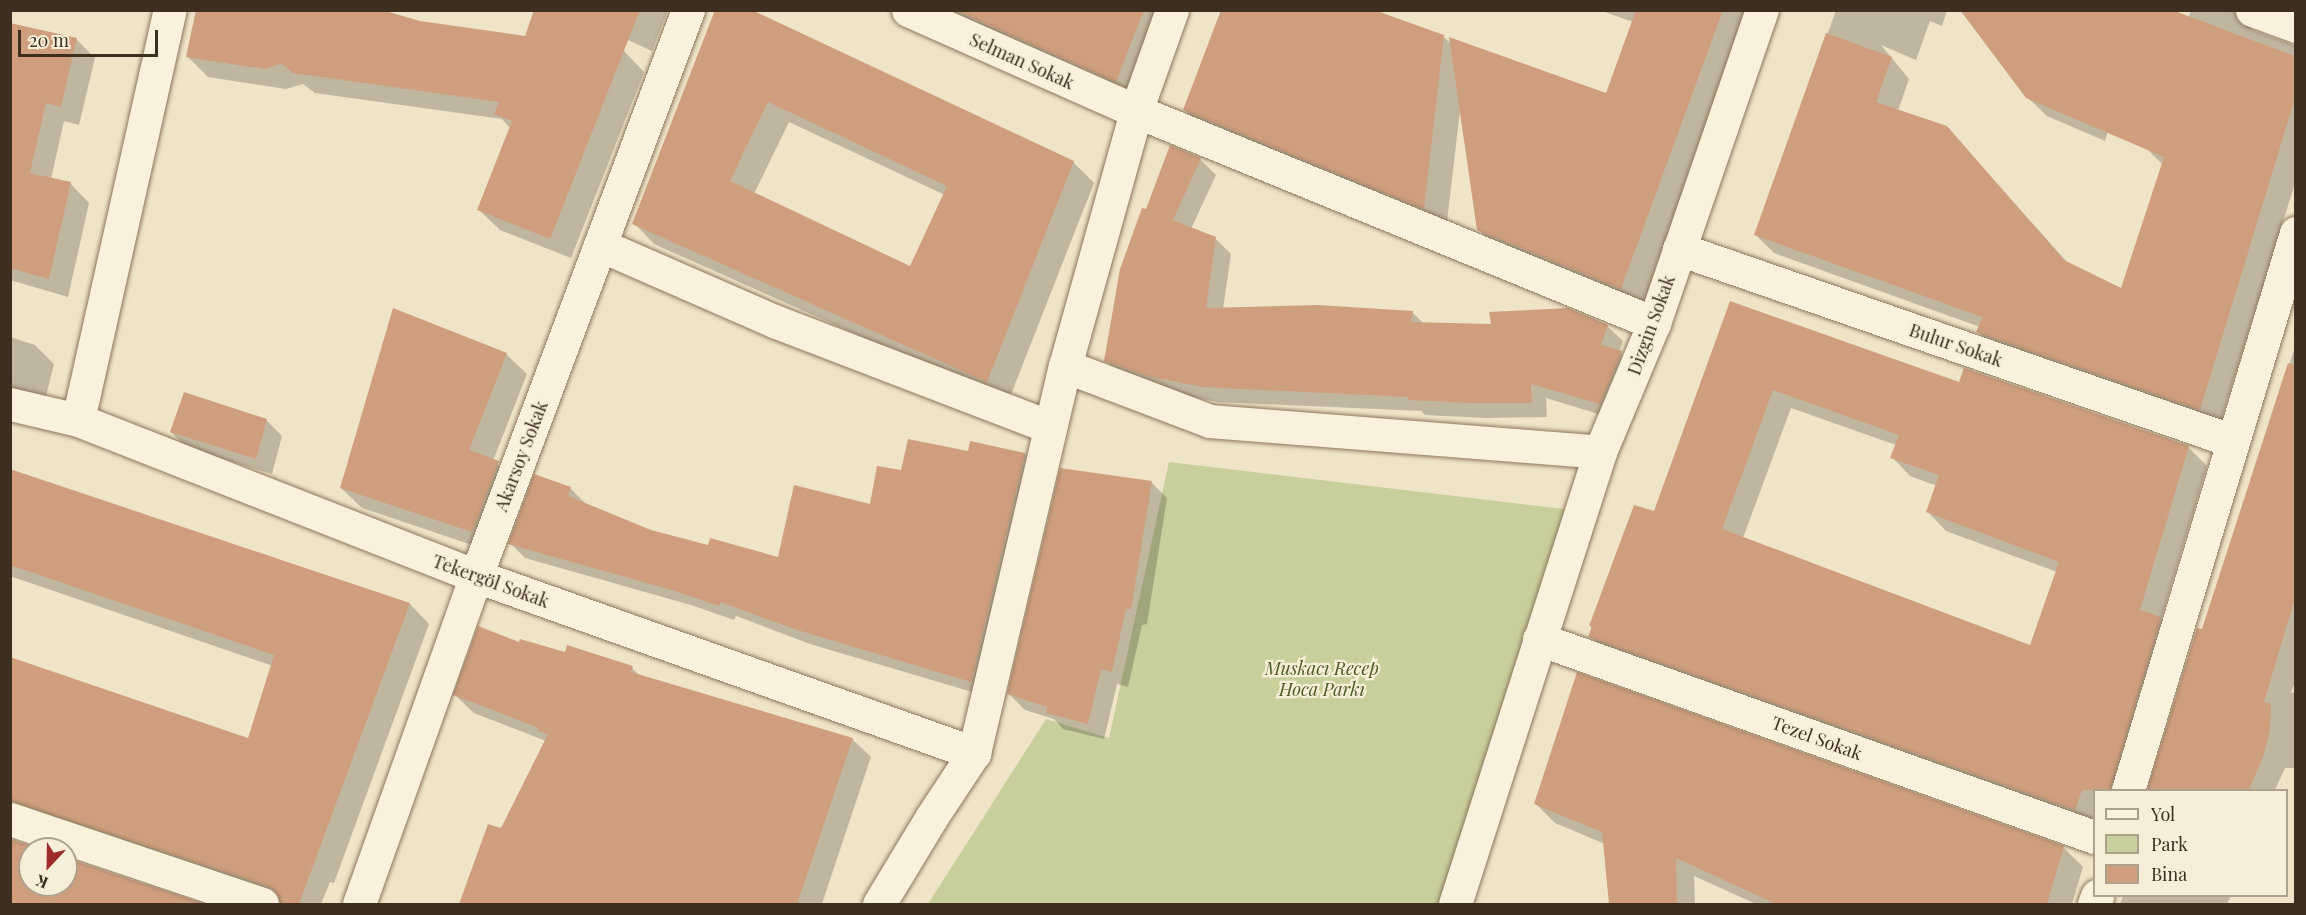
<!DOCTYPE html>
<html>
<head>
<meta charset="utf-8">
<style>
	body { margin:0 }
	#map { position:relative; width:2306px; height:915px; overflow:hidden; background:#f0e4c8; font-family:"Playfair Display",serif }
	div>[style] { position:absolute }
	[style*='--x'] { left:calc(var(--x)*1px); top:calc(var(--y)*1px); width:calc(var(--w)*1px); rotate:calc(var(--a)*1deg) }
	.green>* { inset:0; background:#c9cf9b }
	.shadow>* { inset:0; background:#0003 }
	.building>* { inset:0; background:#cf9f7d }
	.roads { filter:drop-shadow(0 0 2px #8d765c) drop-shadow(0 0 2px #8d765c) }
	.street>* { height:33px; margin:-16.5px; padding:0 16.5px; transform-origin:16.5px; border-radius:16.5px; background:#faf1dc }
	span { translate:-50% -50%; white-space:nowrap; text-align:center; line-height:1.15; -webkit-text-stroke:4.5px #f7eed8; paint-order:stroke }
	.street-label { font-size:18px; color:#3d2e20 }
	.park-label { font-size:18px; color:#4d5a26; font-style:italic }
	.frame { position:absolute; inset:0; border:12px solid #3d2e20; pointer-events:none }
	.legend { position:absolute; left:2093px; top:789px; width:195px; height:108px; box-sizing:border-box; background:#f7eed8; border:2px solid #ada18e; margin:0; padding:8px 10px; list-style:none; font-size:18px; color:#3d2e20 }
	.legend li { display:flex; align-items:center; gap:12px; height:30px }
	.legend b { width:30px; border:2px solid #ada18e }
	.north { position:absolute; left:18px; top:837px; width:60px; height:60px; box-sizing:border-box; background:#f7eed8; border:2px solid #ada18e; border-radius:50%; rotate:202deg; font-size:16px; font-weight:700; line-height:24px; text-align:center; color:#3d2e20 }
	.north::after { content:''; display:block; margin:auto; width:21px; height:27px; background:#9e2a2b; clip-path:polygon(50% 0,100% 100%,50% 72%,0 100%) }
	.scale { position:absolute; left:18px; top:30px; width:140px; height:27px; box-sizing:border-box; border:3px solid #3d2e20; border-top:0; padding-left:8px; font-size:18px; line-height:21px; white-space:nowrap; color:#3d2e20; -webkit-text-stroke:4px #f7eed8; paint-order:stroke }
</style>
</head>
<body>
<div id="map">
	<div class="green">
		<div style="clip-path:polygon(1169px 462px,1580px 511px,1451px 904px,928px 904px,1046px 719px,1109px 738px)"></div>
	</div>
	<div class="shadow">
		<div style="clip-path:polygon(563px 10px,668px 10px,652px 51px)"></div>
		<div style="clip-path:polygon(evenodd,748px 10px,1074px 163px,1094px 183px,1008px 402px,654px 244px,634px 223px,748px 10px,789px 122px,945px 195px,910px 268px,754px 194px,789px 122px)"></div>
		<div style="clip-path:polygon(933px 10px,1171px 10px,1137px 101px)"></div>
		<div style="clip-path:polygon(1599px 10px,1754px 10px,1644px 311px,1501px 252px,1479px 230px,1460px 111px,1446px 230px,1207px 132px,1184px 109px,1444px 37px,1452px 45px,1607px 94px,1633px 22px)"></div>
		<div style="clip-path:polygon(1836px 10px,1947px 10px,1942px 26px,1930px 21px,1916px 60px,1881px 45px,1909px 79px,1898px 111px,1946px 127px,2068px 263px,2122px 290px,2163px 165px,2146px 148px,2191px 10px,2266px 10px,2252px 23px,2252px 30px,2296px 46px,2296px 180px,2219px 427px,1997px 350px,1978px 332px,1980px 327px,1774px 253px,1756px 235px)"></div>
		<div style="clip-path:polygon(2143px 10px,2105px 141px,2047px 116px,2027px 97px)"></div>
		<div style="clip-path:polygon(419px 22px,624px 51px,644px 72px,571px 258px,500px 230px,479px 210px,510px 128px,502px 119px,315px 93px,303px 84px,286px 89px,208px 77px,188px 57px)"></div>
		<div style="clip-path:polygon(10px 25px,77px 40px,95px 58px,79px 125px,64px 121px,51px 179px,71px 184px,89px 203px,68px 297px,10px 280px)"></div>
		<div style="clip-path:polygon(1200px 159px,1216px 175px,1191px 229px,1215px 238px,1231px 254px,1223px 309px,1412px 312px,1424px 324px,1607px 326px,1623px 341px,1619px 352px,1637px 368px,1615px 419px,1546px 398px,1547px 417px,1486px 418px,1425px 415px,1421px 411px,1218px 402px,1164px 391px,1121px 376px,1106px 360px,1147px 211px)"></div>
		<div style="clip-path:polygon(evenodd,1731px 303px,1960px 384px,2188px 447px,2207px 466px,2161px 619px,2179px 637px,2132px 790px,2094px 790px,2094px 829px,1609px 655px,1590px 636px,1591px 626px,1654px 513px,1731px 303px,1791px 408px,1896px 445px,1892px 457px,1910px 476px,1937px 486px,1928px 512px,1946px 531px,2057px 572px,2031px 647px,1743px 538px,1791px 408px)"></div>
		<div style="clip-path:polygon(10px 337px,35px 345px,54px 364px,45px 400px,10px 388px)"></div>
		<div style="clip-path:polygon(2296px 344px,2296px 679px,2291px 693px,2296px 692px,2296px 768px,2285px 768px,2275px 790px,2149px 790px,2198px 630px,2203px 631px)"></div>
		<div style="clip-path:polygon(506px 354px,527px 374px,493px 461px,519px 483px,493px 552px,362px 508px,341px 488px)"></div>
		<div style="clip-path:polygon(266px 420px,282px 436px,272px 474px,187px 448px,171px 432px)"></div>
		<div style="clip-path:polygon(969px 453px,1025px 454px,1040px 469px,986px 696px,810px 644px,736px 616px,734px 620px,691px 605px,525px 558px,510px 543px,570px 488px,585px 503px,651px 531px,708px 547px,779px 559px,871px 506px,902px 471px)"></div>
		<div style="clip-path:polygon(10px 471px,410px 604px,429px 624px,334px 883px,330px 882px,321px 904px,282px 904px,42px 822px,23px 802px,249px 740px,273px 666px,10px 576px)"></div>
		<div style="clip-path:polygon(1151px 482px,1167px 498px,1147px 624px,1142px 625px,1128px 687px,1117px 684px,1104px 739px,1063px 729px,1054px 719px,1025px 710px,1009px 694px)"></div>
		<div style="clip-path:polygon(520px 644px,632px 668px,641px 677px,852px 739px,871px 757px,822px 904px,461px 904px,489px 826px,502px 829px,546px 741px,474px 713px,455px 695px)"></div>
		<div style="clip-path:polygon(1578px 674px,2064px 848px,2083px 867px,2072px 904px,1756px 904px,1694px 876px,1695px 904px,1611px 904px,1605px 844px,1555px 823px,1536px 804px)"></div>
		<div style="clip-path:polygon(13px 841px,36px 849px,30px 849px,30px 885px,66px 885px,66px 859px,200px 904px,10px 904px,10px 853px)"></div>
		<div style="clip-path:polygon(2123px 896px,2231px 896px,2227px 904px,2120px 904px)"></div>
	</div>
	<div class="building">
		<div style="clip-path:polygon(196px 10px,382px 10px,420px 21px,525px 36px,534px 10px,640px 10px,550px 239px,477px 210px,512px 121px,494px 114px,499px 102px,293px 73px,281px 64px,265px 69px,186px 57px)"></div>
		<div style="clip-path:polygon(evenodd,715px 10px,752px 10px,1074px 161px,987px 382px,632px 224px,715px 10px,768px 102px,947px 186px,910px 266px,730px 181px,768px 102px)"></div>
		<div style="clip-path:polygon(955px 10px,1144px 10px,1116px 82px)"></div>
		<div style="clip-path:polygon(1221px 10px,1374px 10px,1444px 35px,1424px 209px,1183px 110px)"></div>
		<div style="clip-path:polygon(1636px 10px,1723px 10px,1621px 289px,1477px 230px,1449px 37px,1606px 93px)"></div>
		<div style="clip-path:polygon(1960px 10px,2172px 10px,2295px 56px,2295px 98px,2200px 410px,1976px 332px,1982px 317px,1754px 235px,1826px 33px,1892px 57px,1876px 102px,1947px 126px,2064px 260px,2121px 288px,2164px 157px,2026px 98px)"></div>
		<div style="clip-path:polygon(10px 23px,77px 38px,61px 107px,46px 103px,30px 173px,71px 182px,49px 279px,10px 268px)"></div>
		<div style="clip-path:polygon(1170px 145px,1201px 158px,1173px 220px,1216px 237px,1206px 308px,1318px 305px,1413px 311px,1411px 322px,1491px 324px,1489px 312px,1568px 308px,1608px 325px,1601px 345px,1622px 351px,1600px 404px,1531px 384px,1532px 403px,1471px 403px,1408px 400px,1408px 397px,1202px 387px,1147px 376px,1104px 361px,1120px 269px,1142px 208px,1146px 209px)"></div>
		<div style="clip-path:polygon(evenodd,1730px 301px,1959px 382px,1964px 368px,2189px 446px,2140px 610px,2161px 617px,2110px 790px,2082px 790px,2075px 810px,1588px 637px,1592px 627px,1589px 626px,1634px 505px,1654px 511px,1730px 301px,1773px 390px,1899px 435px,1890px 458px,1939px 475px,1926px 512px,2059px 562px,2030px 645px,1722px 529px,1773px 390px)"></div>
		<div style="clip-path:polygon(393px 308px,507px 353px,469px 450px,499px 461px,472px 532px,340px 488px)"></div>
		<div style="clip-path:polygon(2288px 363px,2295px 365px,2295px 598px,2264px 702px,2271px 704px,2270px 729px,2264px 754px,2249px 790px,2147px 790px,2197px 628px,2202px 629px)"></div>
		<div style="clip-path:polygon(184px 392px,267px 419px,256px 459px,170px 432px)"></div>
		<div style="clip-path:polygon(908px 439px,968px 451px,970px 441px,1025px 453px,971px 682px,794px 629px,721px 602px,719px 606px,675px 591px,508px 544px,534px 474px,571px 487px,568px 496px,651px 530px,708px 545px,710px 538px,778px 557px,794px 485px,870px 504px,877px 466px,901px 470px)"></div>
		<div style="clip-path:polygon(1060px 468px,1152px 481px,1131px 609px,1126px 609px,1112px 672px,1101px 669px,1088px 724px,1046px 713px,1047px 707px,1007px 694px)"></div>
		<div style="clip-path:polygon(10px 469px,410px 603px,299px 904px,280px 904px,276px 892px,268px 886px,10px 801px,10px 657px,248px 738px,274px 655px,10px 565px)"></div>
		<div style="clip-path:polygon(478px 626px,519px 642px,520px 639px,565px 652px,567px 645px,633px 666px,631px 672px,853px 738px,797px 904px,459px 904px,488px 824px,501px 828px,548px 734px,538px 731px,539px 728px,453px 695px)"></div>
		<div style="clip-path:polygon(1577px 672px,2064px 846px,2047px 904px,1776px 904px,1676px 858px,1677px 904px,1609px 904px,1602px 832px,1534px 804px)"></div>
		<div style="clip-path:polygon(10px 839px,40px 849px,30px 849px,30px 885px,66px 885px,66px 858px,205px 904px,10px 904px)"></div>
	</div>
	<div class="roads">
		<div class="street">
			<div style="--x:908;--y:10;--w:249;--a:23.9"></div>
			<div style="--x:1136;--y:111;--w:560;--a:22.26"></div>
			<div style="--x:2252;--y:10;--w:47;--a:20"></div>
			<div style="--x:600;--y:245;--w:190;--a:23.6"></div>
			<div style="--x:774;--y:321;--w:296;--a:21"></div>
			<div style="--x:1679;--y:249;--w:586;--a:19.11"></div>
			<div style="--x:1065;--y:366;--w:155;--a:20.8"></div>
			<div style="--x:1210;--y:421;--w:391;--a:4.5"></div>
			<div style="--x:10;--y:404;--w:70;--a:13.2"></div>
			<div style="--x:78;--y:420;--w:427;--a:21.4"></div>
			<div style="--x:476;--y:576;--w:529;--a:19.57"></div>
			<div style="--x:78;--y:420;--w:420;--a:-77.4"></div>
			<div style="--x:1539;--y:639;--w:589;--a:19.63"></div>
			<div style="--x:2128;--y:790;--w:582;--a:-73.22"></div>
			<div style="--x:10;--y:819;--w:266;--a:18.6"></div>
			<div style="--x:359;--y:904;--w:348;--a:-70.4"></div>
			<div style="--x:476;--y:576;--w:604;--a:-69.47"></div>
			<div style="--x:879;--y:904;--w:100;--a:-58.8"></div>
			<div style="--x:931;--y:818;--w:78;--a:-56.5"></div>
			<div style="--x:974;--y:753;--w:398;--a:-76.8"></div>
			<div style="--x:1065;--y:366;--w:265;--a:-74.4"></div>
			<div style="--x:1136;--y:111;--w:107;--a:-70.4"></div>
			<div style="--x:1455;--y:904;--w:475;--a:-72.2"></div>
			<div style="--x:1600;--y:452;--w:140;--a:-67.3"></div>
			<div style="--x:1654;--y:323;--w:331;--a:-71"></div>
			<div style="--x:2094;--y:904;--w:9;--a:-69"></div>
		</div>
	</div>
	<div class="street-label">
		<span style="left:1022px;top:61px;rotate:24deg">Selman Sokak</span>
		<span style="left:1651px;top:325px;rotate:-70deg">Dizgin Sokak</span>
		<span style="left:1956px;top:345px;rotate:19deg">Bulur Sokak</span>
		<span style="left:521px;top:456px;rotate:-69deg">Akarsoy Sokak</span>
		<span style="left:491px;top:581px;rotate:20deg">Tekergöl Sokak</span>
		<span style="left:1817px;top:738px;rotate:20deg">Tezel Sokak</span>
	</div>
	<div class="park-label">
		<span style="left:1322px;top:679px">Muskacı Recep<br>Hoca Parkı</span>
	</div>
	<div class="frame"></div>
	<ul class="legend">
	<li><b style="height:8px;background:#faf1dc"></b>Yol</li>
	<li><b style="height:16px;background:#c9cf9b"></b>Park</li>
	<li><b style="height:16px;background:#cf9f7d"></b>Bina</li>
	</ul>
	<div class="north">K</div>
	<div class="scale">20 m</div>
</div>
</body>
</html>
